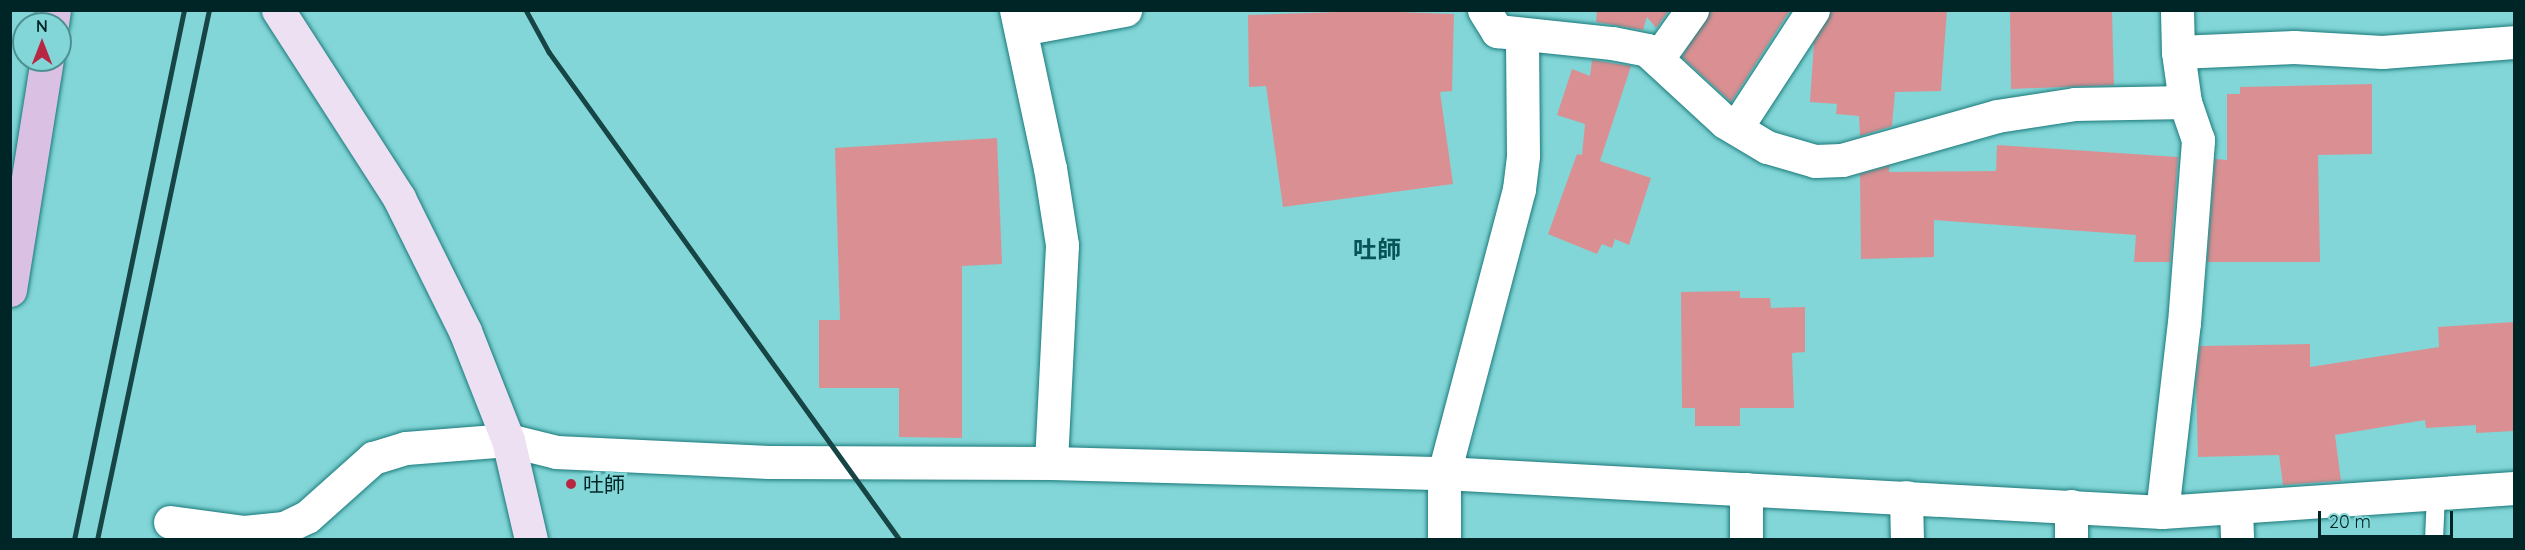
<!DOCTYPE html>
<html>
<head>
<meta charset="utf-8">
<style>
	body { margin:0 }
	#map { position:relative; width:2525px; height:550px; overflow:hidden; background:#82d6d7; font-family:Quicksand,"Noto Sans JP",sans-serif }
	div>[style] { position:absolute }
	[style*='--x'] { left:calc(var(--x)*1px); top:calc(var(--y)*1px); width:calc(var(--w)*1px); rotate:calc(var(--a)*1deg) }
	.building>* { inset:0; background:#da9093 }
	.roads { filter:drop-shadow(0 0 2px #1c7a7b) drop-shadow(0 0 2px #1c7a7b) }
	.lane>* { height:18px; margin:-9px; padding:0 9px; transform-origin:9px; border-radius:9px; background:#fff }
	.street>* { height:33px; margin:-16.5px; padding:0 16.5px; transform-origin:16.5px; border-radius:16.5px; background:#fff }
	.secondary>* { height:33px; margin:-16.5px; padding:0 16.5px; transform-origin:16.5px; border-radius:16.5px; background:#ede0f2 }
	.primary>* { height:33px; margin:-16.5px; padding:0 16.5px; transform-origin:16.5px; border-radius:16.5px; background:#dac1e4 }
	.rail>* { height:4.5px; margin:-2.25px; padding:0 2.25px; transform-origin:2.25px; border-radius:2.25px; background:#174445 }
	.dots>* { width:16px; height:16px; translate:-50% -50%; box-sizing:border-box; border:3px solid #82d6d7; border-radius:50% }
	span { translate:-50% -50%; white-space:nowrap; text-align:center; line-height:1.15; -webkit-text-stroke:6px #82d6d7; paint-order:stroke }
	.poi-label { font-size:21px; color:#002526 }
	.left { translate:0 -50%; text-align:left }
	.quarter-label { font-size:24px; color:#085355; font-weight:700 }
	.frame { position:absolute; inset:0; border:12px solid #002526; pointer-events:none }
	.north { position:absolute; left:12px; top:12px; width:60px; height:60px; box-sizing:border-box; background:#82d6d7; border:2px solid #4e8f90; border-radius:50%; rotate:0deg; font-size:16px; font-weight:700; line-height:24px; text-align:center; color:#002526 }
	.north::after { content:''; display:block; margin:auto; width:21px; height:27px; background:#b82742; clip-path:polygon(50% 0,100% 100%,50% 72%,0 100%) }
	.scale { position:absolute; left:2318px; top:511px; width:135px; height:27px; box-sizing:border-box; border:3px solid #002526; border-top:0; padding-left:8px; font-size:18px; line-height:21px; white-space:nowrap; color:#002526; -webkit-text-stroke:4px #82d6d7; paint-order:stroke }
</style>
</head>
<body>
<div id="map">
	<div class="building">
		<div style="clip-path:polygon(1597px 10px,1669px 10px,1656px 28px,1647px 17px,1643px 30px,1596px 22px)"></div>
		<div style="clip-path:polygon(1711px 10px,1790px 10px,1731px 102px,1682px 57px)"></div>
		<div style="clip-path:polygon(1832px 10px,1947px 10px,1941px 91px,1895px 92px,1892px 126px,1860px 136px,1859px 116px,1836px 114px,1837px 104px,1810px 102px,1814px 42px)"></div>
		<div style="clip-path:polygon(2010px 10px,2112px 10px,2114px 85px,2011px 89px)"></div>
		<div style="clip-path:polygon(1369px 11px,1454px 14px,1452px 91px,1440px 92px,1453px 184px,1283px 207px,1266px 86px,1249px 87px,1248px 15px)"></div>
		<div style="clip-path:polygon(1592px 60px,1631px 66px,1600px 161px,1651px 178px,1629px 245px,1615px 239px,1612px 248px,1602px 244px,1597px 254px,1548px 234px,1577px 154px,1582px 155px,1585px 124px,1557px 115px,1572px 69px,1590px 76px)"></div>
		<div style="clip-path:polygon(2372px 84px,2372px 154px,2318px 155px,2320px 262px,2207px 262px,2215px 159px,2227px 160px,2227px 94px,2240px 94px,2240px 87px)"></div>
		<div style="clip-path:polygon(997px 138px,1002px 264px,962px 266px,962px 438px,899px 437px,899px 388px,819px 388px,819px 320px,840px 320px,835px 148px)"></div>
		<div style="clip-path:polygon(1997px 145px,2178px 157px,2170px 262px,2134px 262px,2136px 235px,1934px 220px,1934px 257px,1861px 259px,1860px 174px,1889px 166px,1889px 172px,1996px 171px)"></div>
		<div style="clip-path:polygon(1740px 291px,1740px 298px,1770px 298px,1771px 308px,1805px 307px,1805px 352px,1792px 353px,1794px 408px,1740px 408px,1740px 426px,1695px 426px,1695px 408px,1682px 408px,1681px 292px)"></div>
		<div style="clip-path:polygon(2514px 322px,2514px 431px,2476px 433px,2476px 425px,2426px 428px,2425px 420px,2335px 435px,2341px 481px,2337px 481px,2283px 485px,2279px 455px,2198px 457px,2196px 383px,2200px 346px,2310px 344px,2310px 367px,2439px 347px,2438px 327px)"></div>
	</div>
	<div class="roads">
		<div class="lane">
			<div style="--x:2434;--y:540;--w:46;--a:-87.5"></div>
		</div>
		<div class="street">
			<div style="--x:1016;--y:10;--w:162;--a:77.9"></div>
			<div style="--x:1050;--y:168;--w:78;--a:81.1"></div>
			<div style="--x:1062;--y:245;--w:218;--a:92.9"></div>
			<div style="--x:1484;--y:10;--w:25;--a:58"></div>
			<div style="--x:1497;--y:31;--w:116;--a:6"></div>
			<div style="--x:1612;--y:43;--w:36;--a:11"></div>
			<div style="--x:1647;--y:50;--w:106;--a:42.7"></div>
			<div style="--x:1725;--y:122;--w:49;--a:30.8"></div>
			<div style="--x:1767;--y:147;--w:50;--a:16.3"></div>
			<div style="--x:1815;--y:161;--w:27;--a:-2"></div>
			<div style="--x:1842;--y:160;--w:161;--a:-15.8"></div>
			<div style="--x:1997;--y:116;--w:79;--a:-8.7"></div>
			<div style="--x:2075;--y:104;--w:110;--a:-1"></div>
			<div style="--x:1021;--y:29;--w:106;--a:-10.4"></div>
			<div style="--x:2178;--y:52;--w:116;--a:-2.5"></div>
			<div style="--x:2294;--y:47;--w:88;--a:3.3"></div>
			<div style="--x:2382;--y:52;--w:132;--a:-4.3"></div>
			<div style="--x:1658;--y:58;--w:59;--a:-54.7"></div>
			<div style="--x:1736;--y:128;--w:141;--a:-56.9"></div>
			<div style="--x:1906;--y:497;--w:43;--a:88.7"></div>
			<div style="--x:2071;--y:506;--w:34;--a:90"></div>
			<div style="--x:2236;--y:508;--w:32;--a:88"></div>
			<div style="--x:2162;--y:512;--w:190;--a:-83.4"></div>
			<div style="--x:2184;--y:323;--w:184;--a:-85.6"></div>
			<div style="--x:2198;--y:140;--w:40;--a:-108.9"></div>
			<div style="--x:2185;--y:102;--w:50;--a:-98"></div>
			<div style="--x:2178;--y:52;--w:42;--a:-91.4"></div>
			<div style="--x:170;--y:522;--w:75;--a:7.7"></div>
			<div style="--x:244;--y:532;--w:40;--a:-5.7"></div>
			<div style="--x:284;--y:528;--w:25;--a:-26"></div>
			<div style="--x:307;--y:517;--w:89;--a:-41.8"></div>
			<div style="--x:373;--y:458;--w:34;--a:-17"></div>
			<div style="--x:406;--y:448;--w:102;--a:-4.5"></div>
			<div style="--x:508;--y:440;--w:49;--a:14"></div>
			<div style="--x:556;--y:452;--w:213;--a:2.7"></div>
			<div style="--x:769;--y:462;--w:282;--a:0.2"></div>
			<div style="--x:1051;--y:463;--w:393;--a:1.5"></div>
			<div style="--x:1444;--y:473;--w:719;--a:3.11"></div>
			<div style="--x:2162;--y:512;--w:353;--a:-3.9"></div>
			<div style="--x:1444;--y:540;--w:67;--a:-90"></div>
			<div style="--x:1444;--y:473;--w:294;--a:-75.2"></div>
			<div style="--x:1519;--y:189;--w:34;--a:-83"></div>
			<div style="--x:1523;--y:155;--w:120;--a:-90.5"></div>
			<div style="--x:1746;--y:540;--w:51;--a:-90"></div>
		</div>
		<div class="secondary">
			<div style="--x:278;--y:10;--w:224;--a:57.2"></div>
			<div style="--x:399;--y:198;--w:148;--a:63.6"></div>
			<div style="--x:465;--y:331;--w:117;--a:68.5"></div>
			<div style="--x:508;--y:440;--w:103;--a:77"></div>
		</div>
		<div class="primary">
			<div style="--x:52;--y:24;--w:14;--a:-82"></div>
			<div style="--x:10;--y:290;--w:233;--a:-80.9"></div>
		</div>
	</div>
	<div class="rail">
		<div style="--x:526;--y:10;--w:48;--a:61.3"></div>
		<div style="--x:549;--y:52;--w:601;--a:54.27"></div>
		<div style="--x:74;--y:540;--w:541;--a:-78.27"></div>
		<div style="--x:97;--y:540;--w:542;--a:-78.07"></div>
	</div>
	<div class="dots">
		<div style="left:571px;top:484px;background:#b82742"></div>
	</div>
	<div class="poi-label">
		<span class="left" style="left:583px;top:484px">吐師</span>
	</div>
	<div class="quarter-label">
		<span style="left:1377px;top:250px">吐師</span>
	</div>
	<div class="frame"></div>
	<div class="north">N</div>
	<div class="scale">20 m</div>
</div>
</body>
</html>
